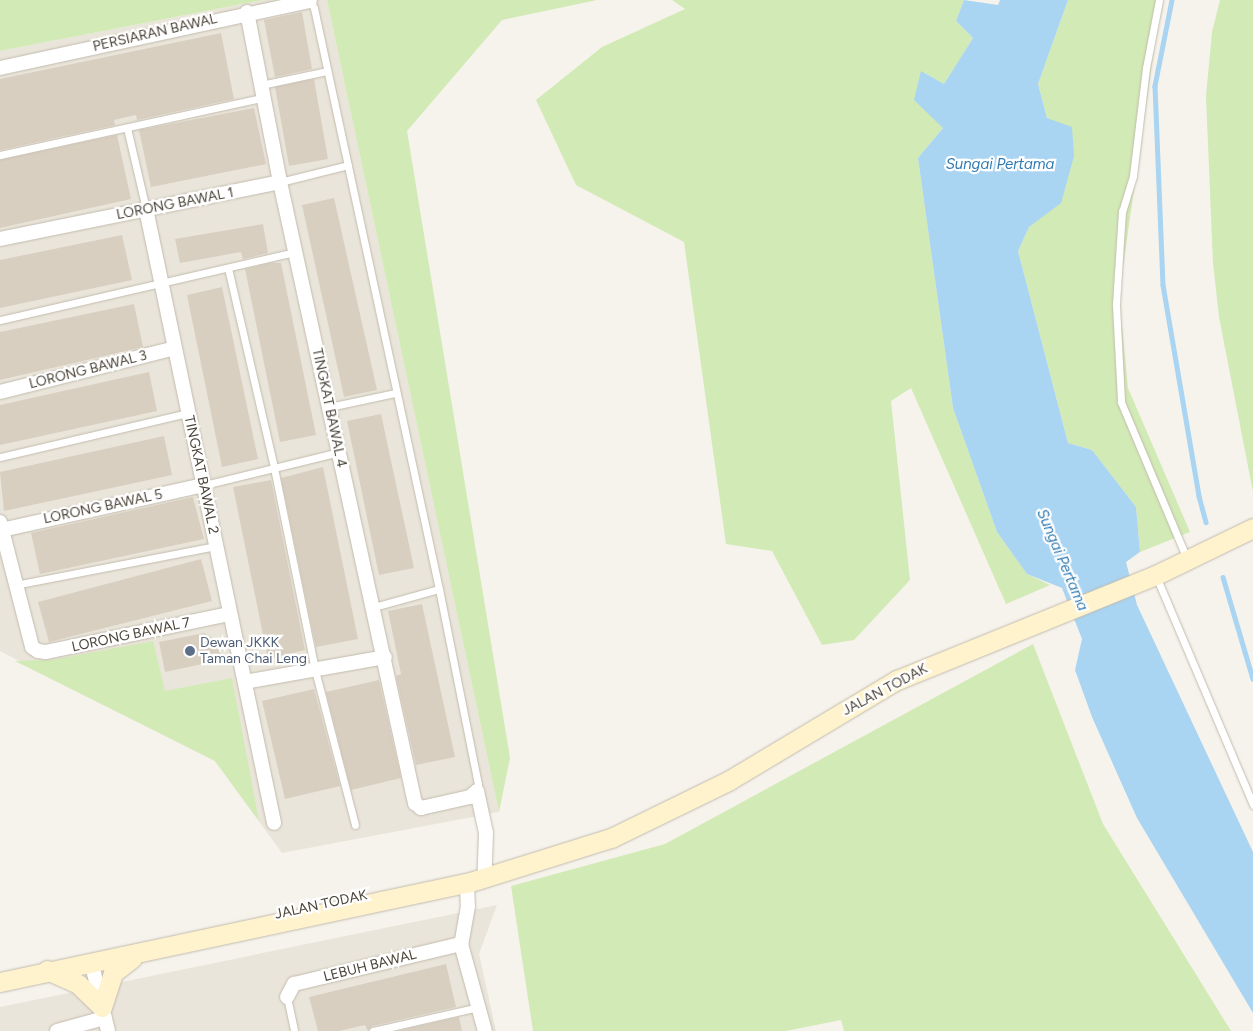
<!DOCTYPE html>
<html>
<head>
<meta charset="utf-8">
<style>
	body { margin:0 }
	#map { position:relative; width:1253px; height:1031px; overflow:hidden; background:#f6f3ec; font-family:Figtree,sans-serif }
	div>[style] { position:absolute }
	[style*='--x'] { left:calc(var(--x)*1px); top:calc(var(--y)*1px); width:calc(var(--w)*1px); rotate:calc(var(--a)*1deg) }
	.residential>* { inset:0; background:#eae5da }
	.green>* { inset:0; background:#d2eab5 }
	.water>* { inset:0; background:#a9d4f2 }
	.stream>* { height:4.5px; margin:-2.25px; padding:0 2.25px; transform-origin:2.25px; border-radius:2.25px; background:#a9d4f2 }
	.building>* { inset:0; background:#d8cfc1 }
	.roads { filter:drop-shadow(0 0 1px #c2bbae) drop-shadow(0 0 1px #c2bbae) }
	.service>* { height:7px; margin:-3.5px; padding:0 3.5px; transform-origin:3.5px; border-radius:3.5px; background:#fff }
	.minor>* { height:14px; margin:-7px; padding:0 7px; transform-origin:7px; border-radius:7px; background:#fff }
	.secondary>* { height:19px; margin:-9.5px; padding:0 9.5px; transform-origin:9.5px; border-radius:9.5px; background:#fff3cd }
	.dots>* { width:14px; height:14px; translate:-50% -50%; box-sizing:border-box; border:2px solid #fff; border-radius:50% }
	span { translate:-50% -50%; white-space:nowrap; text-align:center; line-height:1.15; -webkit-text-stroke:4.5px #fff; paint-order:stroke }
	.street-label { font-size:14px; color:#4b4439 }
	.service-label { font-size:14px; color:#4e5e75 }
	.left { translate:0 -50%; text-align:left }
	.water-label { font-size:15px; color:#2e7ab2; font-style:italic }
</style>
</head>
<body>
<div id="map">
	<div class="residential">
		<div style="clip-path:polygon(263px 0,327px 0,499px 812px,282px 853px,215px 761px,0 651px,0 51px)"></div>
		<div style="clip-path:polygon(497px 905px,479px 954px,496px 1031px,0 1031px,0 1007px)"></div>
	</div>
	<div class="green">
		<div style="clip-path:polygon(0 0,263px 0,0 51px)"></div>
		<div style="clip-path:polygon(327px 0,597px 0,502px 20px,407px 131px,510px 758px,499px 812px)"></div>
		<div style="clip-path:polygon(672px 0,964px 0,956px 21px,973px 38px,944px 84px,921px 71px,943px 128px,918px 158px,953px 408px,997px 532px,1027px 574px,1050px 585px,1006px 604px,911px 388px,891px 401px,910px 580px,854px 640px,822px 645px,772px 551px,726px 544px,684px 242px,576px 185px,536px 100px,602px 47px,685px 9px)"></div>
		<div style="clip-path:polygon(1068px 0,1161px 0,1119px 295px,1128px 388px,1190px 532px,1140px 552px,1136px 507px,1092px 450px,1068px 443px,1018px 251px,1029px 227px,1061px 202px,1047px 118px,1038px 84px)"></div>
		<div style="clip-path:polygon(1220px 0,1253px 0,1253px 492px,1219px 317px,1213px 263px,1206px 96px,1212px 32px)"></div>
		<div style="clip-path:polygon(153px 641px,165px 691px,232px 678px,259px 821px,215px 761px,15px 661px,52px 660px)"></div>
		<div style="clip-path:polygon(1033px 644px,1103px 824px,1231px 1031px,844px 1031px,841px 1020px,786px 1031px,533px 1031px,511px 886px,665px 844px)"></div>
	</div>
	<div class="water">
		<div style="clip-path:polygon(964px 0,998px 5px,1000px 0,1068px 0,1038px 84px,1047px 118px,1072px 127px,1074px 156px,1061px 203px,1029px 227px,1018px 251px,1068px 443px,1092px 450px,1136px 507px,1140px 552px,1126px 562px,1137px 605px,1253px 852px,1253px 1013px,1137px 818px,1092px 717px,1075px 670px,1082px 639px,1062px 588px,1027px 574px,997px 532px,953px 408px,918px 158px,943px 128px,914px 100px,921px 71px,944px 84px,973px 38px,956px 21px)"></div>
	</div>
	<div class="stream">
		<div style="--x:1172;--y:0;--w:88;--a:101.2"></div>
		<div style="--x:1155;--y:86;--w:199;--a:87.7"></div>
		<div style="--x:1163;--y:285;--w:214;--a:80.3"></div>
		<div style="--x:1199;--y:496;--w:27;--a:75"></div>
		<div style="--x:1223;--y:577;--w:106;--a:73.6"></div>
	</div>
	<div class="building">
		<div style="clip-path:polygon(302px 12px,312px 69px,275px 77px,264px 20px)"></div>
		<div style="clip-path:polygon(221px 33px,234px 99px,137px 120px,136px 115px,114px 120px,115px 125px,0 150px,0 79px)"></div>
		<div style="clip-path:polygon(314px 79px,328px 159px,289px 166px,275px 87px)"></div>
		<div style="clip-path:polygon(254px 108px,266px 164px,151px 187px,139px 130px)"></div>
		<div style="clip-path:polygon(117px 135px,131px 199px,0 228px,0 160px)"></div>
		<div style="clip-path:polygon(334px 198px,377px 390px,344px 397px,302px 205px)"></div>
		<div style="clip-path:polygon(263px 224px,268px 253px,243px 259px,241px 252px,180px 263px,175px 239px)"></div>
		<div style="clip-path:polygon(122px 235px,132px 280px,0 308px,0 260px)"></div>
		<div style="clip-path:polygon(270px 263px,281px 263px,316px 435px,280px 442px,245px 269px)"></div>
		<div style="clip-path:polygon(222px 287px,258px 459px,222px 467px,187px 295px)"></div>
		<div style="clip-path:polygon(134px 304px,143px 347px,0 380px,0 332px)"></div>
		<div style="clip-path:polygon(149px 372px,157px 411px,0 445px,0 405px)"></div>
		<div style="clip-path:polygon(381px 414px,414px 568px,379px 575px,347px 421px)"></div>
		<div style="clip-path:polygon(164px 436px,172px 475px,4px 511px,0 472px)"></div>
		<div style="clip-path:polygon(323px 467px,358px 639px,316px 647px,281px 478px)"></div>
		<div style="clip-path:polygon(271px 480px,305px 650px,268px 659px,233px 487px)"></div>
		<div style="clip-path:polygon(193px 497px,204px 539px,40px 574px,31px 533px)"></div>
		<div style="clip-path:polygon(201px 559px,212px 601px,49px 642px,38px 602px)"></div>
		<div style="clip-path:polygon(422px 604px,455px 757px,416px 765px,396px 676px,401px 674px,388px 611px)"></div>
		<div style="clip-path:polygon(204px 633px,217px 641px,221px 660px,165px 672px,159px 642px)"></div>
		<div style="clip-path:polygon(379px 680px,401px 778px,351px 790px,326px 692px)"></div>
		<div style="clip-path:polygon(314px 689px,340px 786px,285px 799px,262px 701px)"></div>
		<div style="clip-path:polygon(446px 964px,456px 1007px,372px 1026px,368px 1031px,365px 1025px,339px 1031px,318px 1031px,309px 997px)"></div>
		<div style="clip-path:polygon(459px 1017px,462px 1031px,397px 1031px)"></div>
	</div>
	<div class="roads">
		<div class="service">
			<div style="--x:1159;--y:0;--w:69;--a:100.8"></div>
			<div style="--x:1146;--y:68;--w:109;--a:96.9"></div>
			<div style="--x:1133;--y:176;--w:37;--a:107"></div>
			<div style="--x:1122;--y:211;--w:94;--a:93.7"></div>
			<div style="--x:1116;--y:305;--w:97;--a:87"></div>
			<div style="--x:1121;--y:402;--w:170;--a:67.2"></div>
			<div style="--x:310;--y:1;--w:8;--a:60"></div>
			<div style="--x:314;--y:8;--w:594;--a:77.86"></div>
			<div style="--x:439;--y:589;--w:199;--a:78.7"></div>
			<div style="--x:478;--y:784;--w:7;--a:98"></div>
			<div style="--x:261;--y:85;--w:67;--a:-12"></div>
			<div style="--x:127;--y:128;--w:83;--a:76.8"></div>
			<div style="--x:0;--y:155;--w:268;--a:-12.3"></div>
			<div style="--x:280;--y:182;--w:70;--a:-14"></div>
			<div style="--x:228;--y:268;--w:205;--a:77"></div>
			<div style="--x:274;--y:468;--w:206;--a:78.5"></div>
			<div style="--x:315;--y:670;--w:160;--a:75.5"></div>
			<div style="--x:0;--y:320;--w:303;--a:-13"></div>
			<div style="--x:329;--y:407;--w:67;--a:-12"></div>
			<div style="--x:0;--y:457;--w:193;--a:-13.2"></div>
			<div style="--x:204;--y:485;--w:139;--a:-13.7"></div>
			<div style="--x:1156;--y:576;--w:249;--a:67"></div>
			<div style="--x:15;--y:585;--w:205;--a:-11"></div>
			<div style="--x:374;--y:607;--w:67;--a:-15.5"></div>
			<div style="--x:287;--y:997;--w:35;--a:78"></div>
			<div style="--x:373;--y:1031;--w:109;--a:-12.8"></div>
		</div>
		<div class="minor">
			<div style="--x:247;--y:12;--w:173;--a:79"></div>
			<div style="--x:280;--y:182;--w:636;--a:77.74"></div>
			<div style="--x:415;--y:803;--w:8;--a:40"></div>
			<div style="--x:421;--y:808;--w:50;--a:-12.7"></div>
			<div style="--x:470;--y:797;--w:9;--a:-41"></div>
			<div style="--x:0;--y:68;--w:317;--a:-12.2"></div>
			<div style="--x:146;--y:209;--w:627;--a:78.22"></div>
			<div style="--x:0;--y:239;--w:286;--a:-11.5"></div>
			<div style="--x:0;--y:392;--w:180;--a:-14.1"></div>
			<div style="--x:0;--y:522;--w:129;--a:75.6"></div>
			<div style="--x:32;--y:647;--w:7;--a:34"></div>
			<div style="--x:38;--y:651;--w:8;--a:7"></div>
			<div style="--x:46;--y:652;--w:188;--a:-11.7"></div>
			<div style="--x:2;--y:530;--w:207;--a:-12.6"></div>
			<div style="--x:245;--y:682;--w:142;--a:-10.1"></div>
			<div style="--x:477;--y:791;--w:43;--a:77.9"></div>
			<div style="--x:486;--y:833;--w:36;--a:92"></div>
			<div style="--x:467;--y:883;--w:23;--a:88"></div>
			<div style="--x:468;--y:906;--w:39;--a:100"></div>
			<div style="--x:461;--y:944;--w:90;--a:74.6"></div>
			<div style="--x:91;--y:961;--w:72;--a:76.3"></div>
			<div style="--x:287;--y:997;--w:15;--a:-62"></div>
			<div style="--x:294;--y:984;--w:172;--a:-13.5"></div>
			<div style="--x:57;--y:1031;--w:49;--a:-15.5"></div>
		</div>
		<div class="secondary">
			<div style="--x:47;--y:970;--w:34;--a:24"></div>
			<div style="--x:78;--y:984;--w:33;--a:44"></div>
			<div style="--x:0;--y:982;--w:477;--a:-12"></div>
			<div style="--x:467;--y:883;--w:151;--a:-17.4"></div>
			<div style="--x:611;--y:838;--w:130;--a:-26"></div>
			<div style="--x:728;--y:781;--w:197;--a:-30.9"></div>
			<div style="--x:897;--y:680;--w:279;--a:-22.1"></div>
			<div style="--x:1156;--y:575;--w:108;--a:-25.9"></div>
			<div style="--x:102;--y:1007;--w:36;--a:-72"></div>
			<div style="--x:113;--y:973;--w:24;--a:-38"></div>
		</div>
	</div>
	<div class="dots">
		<div style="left:190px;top:651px;background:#5c6f8a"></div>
	</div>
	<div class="street-label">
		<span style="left:155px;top:33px;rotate:-13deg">PERSIARAN BAWAL</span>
		<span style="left:175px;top:204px;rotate:-11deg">LORONG BAWAL 1</span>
		<span style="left:88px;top:370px;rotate:-14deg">LORONG BAWAL 3</span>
		<span style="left:329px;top:408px;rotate:78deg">TINGKAT BAWAL 4</span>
		<span style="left:201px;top:475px;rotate:78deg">TINGKAT BAWAL 2</span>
		<span style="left:103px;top:507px;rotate:-12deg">LORONG BAWAL 5</span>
		<span style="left:131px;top:635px;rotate:-12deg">LORONG BAWAL 7</span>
		<span style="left:885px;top:690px;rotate:-28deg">JALAN TODAK</span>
		<span style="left:321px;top:905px;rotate:-12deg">JALAN TODAK</span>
		<span style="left:370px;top:966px;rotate:-14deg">LEBUH BAWAL</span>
	</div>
	<div class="service-label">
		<span class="left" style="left:200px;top:651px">Dewan JKKK<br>Taman Chai Leng</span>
	</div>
	<div class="water-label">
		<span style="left:1000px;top:165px">Sungai Pertama</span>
		<span style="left:1062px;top:560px;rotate:67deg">Sungai Pertama</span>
	</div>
</div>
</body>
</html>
